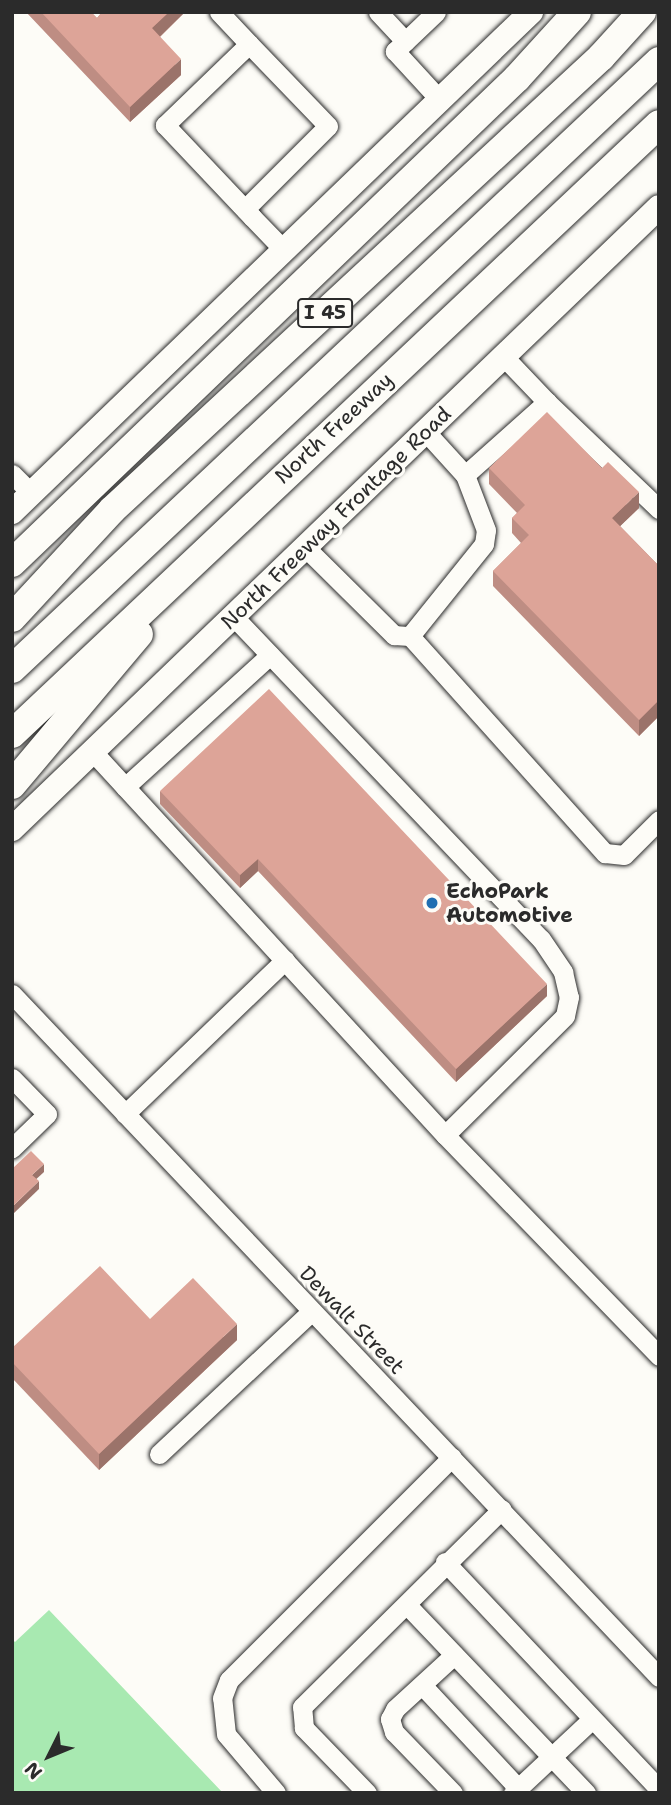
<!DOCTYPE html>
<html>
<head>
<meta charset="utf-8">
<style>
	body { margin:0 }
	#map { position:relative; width:671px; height:1805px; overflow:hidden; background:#fdfcf7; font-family:"Shantell Sans",sans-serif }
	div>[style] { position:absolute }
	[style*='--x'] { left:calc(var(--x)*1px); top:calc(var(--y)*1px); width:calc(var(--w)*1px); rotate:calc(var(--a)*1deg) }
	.green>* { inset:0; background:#a8e9b1 }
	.roads { filter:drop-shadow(0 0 2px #2b2b2b) drop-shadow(0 0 2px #2b2b2b) }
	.minor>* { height:19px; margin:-9.5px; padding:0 9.5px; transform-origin:9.5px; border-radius:9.5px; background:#fdfcf7 }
	.major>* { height:24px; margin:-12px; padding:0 12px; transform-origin:12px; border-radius:12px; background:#fdfcf7 }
	.highway>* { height:28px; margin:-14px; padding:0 14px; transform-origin:14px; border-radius:14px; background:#fdfcf7 }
	.wall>* { inset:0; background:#be8d83 }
	.shaded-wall>* { inset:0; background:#9b736a }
	.building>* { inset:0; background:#dda498 }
	.dots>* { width:19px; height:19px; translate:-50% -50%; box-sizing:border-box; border:4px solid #fdfcf7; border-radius:50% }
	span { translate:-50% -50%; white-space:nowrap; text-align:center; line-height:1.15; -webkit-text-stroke:6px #fdfcf7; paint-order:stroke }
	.shield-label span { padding:2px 5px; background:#fdfcf7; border:2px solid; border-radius:5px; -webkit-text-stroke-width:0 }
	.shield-label { font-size:19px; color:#2b2b2b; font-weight:700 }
	.street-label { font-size:21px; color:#2b2b2b }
	.poi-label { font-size:21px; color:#2b2b2b; font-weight:700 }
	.left { translate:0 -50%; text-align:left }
	.frame { position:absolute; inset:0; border:14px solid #2b2b2b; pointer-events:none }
	.north { position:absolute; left:14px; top:1721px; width:70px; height:70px; -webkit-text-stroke:5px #fdfcf7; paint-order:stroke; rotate:227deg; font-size:19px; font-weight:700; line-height:28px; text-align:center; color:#2b2b2b }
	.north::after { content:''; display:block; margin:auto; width:24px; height:32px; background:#2b2b2b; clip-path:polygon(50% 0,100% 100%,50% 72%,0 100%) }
</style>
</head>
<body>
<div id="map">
	<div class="green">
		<div style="clip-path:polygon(49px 1610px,223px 1793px,12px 1793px,12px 1639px,15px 1642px)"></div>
	</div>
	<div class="roads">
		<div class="minor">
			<div style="--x:219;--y:12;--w:44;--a:46.8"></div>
			<div style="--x:378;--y:12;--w:40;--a:47"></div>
			<div style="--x:436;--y:12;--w:57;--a:136.4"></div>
			<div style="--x:395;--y:51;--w:67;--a:47.4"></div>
			<div style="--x:245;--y:209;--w:117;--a:-45"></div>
			<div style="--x:328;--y:126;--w:114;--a:-133.9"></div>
			<div style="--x:249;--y:44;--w:117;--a:136"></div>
			<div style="--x:165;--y:125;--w:127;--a:46.6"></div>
			<div style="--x:252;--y:217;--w:46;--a:45.9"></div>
			<div style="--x:547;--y:402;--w:155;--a:43.7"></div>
			<div style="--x:12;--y:474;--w:27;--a:45"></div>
			<div style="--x:465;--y:475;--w:110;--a:-41.7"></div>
			<div style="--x:547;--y:402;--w:62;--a:-133.7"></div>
			<div style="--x:306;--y:548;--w:124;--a:44.7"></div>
			<div style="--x:394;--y:635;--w:16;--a:4"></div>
			<div style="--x:410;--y:636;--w:118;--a:-51.2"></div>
			<div style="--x:484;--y:544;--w:14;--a:-82"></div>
			<div style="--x:486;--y:530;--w:59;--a:-110.9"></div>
			<div style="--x:465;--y:475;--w:58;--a:-132.2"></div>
			<div style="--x:234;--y:617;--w:445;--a:46.4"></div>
			<div style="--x:541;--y:939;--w:40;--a:56"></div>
			<div style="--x:563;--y:972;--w:26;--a:77"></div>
			<div style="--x:569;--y:997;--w:19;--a:102"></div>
			<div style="--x:565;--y:1016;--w:169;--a:135.2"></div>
			<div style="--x:410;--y:636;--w:292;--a:48.1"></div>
			<div style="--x:605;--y:853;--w:19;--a:6"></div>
			<div style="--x:624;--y:855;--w:49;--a:-45"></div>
			<div style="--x:93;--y:752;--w:520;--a:47.42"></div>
			<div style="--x:445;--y:1135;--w:308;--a:45.9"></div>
			<div style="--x:125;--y:787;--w:196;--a:-42.3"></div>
			<div style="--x:12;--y:994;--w:941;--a:46.55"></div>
			<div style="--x:12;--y:1078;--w:50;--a:45.8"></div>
			<div style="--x:47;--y:1114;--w:49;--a:135.8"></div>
			<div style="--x:125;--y:1114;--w:222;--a:-43.9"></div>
			<div style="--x:159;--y:1454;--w:209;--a:-43.1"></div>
			<div style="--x:445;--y:1562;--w:312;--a:46.7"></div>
			<div style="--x:407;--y:1605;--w:260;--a:46.4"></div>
			<div style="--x:422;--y:1685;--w:141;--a:47"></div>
			<div style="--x:276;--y:1793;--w:77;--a:-130.3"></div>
			<div style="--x:226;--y:1734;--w:36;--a:-96"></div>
			<div style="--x:222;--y:1698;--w:19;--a:-69"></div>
			<div style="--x:229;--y:1680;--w:315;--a:-45"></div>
			<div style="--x:367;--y:1793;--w:91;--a:-134.1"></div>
			<div style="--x:304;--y:1728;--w:21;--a:-95"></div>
			<div style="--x:302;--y:1707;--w:281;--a:-44.7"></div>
			<div style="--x:453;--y:1793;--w:85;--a:-134"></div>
			<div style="--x:394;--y:1732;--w:14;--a:-107"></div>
			<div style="--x:390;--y:1719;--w:11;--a:-63"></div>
			<div style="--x:395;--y:1709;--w:80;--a:-42.5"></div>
			<div style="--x:513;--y:1793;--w:108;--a:-43.1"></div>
		</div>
		<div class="major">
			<div style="--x:12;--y:512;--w:721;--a:-43.93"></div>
			<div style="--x:12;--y:829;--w:897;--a:-43.87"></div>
		</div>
		<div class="highway">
			<div style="--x:12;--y:563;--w:700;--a:-43.84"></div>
			<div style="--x:517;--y:78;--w:89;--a:-47.7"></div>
			<div style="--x:12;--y:618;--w:147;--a:-47.2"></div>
			<div style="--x:112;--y:510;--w:667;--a:-42.81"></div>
			<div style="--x:601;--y:57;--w:61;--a:-47.7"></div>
			<div style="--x:12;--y:669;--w:888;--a:-43.22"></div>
			<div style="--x:12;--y:734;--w:889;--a:-43.31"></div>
			<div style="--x:12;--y:785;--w:197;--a:-49.9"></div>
		</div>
	</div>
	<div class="wall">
		<div style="clip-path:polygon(26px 12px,91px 12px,97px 18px,102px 12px,185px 12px,160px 37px,181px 75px,130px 122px)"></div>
		<div style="clip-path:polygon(489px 468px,639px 508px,620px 526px,659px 566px,659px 716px,639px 736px,493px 586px,493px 571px,521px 543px,512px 533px,512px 518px,517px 513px,489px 484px)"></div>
		<div style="clip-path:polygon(160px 791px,547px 996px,456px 1082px,258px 871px,240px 888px,160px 804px)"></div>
		<div style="clip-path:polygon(150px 1319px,237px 1340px,99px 1470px,12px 1378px,12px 1348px)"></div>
	</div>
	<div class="shaded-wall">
		<div style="clip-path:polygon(169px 12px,185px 12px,152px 44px,152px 28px)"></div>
		<div style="clip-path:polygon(181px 59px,181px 75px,130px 122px,130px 107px)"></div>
		<div style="clip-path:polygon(639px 492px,639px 508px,612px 534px,612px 518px)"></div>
		<div style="clip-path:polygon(659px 700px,659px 716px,639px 736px,639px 720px)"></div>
		<div style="clip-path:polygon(258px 859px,258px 871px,240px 888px,240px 875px)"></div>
		<div style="clip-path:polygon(547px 984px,547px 996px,456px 1082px,456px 1069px)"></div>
		<div style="clip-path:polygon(44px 1164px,44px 1172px,32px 1183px,32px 1175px)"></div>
		<div style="clip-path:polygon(39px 1181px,39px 1189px,12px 1215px,12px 1207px)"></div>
		<div style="clip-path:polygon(237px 1324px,237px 1340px,99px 1470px,99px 1454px)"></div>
	</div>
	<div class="building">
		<div style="clip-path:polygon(41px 12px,91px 12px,97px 18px,102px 12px,169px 12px,152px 28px,181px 59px,130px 107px)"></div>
		<div style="clip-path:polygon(547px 412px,602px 468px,608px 462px,639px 492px,612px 518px,659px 566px,659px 666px,658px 667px,659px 668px,659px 700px,639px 720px,493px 571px,529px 535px,512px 518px,525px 505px,489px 468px)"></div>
		<div style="clip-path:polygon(269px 689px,547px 984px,456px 1069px,258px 859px,240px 875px,160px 791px)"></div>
		<div style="clip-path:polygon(31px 1151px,44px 1164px,32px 1175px,39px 1181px,12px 1207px,12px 1169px)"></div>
		<div style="clip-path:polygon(100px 1266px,150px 1319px,193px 1278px,237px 1324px,99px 1454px,12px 1362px,12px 1348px)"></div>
	</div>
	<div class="dots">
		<div style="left:432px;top:903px;background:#1f6fb2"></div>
	</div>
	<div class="shield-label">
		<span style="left:325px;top:313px">I 45</span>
	</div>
	<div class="street-label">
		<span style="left:334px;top:428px;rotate:-43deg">North Freeway</span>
		<span style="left:336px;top:518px;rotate:-44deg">North Freeway Frontage Road</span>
		<span style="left:352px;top:1320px;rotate:46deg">Dewalt Street</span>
	</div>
	<div class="poi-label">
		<span class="left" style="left:446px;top:903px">EchoPark<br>Automotive</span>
	</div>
	<div class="frame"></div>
	<div class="north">N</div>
</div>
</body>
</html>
